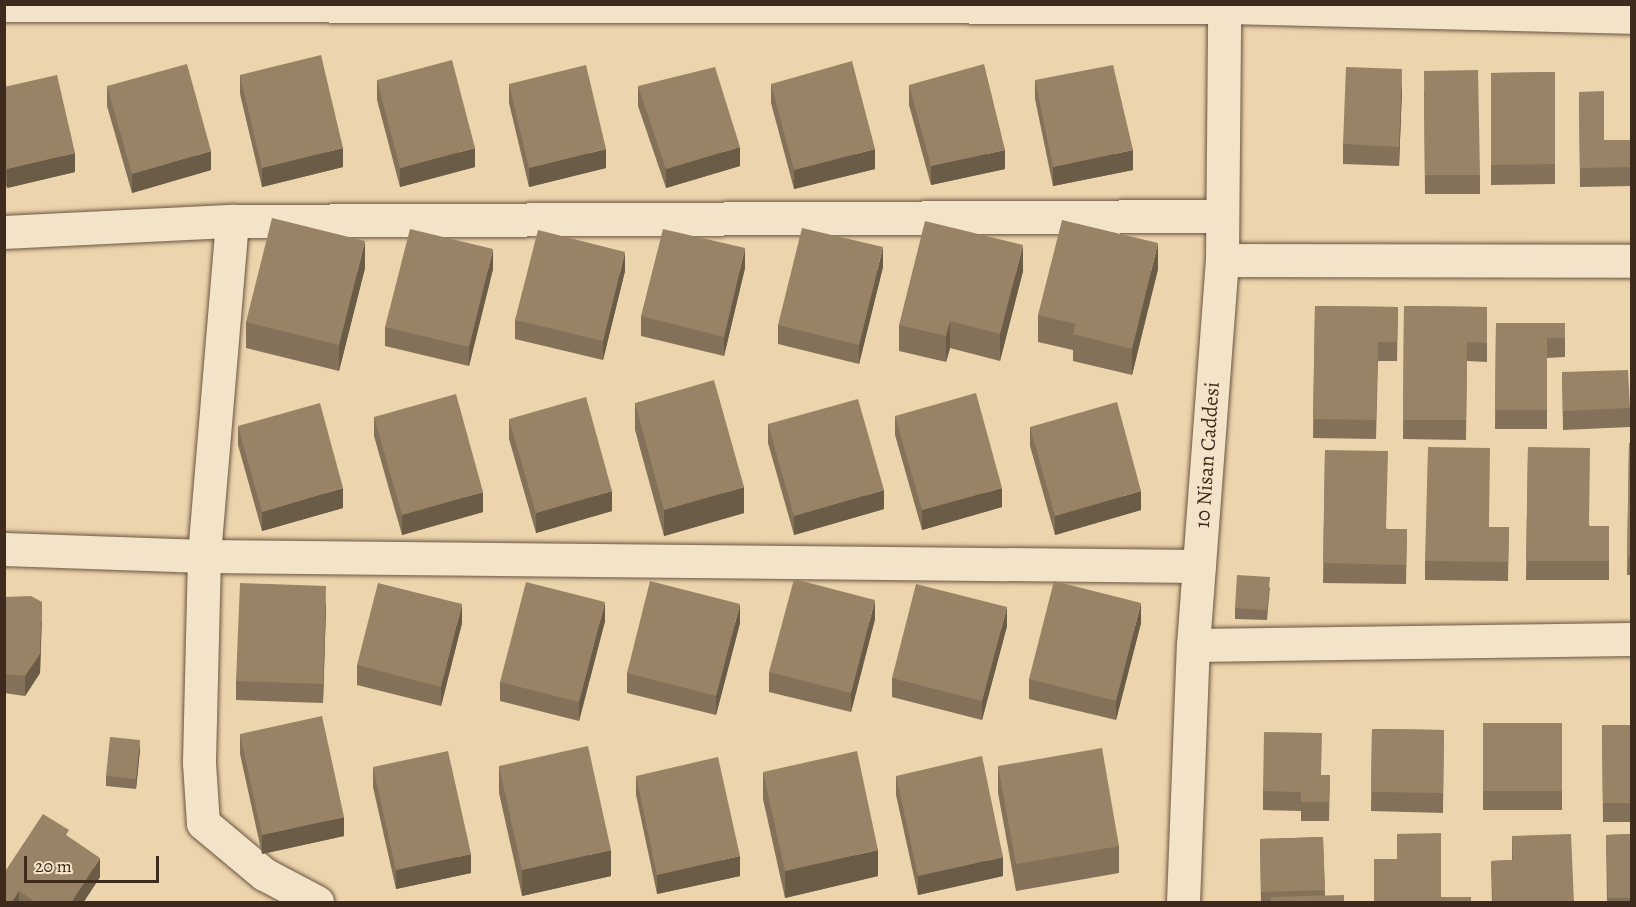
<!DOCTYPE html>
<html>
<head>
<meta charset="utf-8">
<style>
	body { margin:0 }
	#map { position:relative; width:1636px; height:907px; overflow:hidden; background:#ecd4ac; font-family:Alegreya,serif }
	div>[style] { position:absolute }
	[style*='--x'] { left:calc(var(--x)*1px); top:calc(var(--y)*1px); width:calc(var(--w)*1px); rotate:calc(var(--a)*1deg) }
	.roads { filter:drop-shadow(0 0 2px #6a5541) drop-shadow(0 0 2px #6a5541) }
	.street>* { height:33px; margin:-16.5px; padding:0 16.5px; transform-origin:16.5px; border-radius:16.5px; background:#f3e3c9 }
	.wall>* { inset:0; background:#847159 }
	.shaded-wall>* { inset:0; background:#6b5c48 }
	.building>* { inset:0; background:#998367 }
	span { translate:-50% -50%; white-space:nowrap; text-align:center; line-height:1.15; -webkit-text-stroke:4.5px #f3e3c9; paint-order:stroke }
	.street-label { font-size:21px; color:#3f2b1d }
	.frame { position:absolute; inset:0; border:6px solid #3f2b1d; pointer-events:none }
	.scale { position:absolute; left:24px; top:856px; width:135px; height:27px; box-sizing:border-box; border:3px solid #3f2b1d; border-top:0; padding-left:8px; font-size:18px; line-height:21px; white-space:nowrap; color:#3f2b1d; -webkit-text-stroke:4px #f3e3c9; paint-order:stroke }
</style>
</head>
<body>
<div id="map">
	<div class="roads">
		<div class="street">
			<div style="--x:4;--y:5;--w:1220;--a:0.09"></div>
			<div style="--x:1224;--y:7;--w:408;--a:1.4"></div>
			<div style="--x:232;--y:221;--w:336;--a:94.8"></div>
			<div style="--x:204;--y:556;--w:207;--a:91.4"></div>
			<div style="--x:199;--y:763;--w:60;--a:86.2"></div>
			<div style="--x:203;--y:823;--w:80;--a:39.9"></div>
			<div style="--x:264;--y:874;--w:60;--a:27.8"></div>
			<div style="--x:4;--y:232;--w:228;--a:-2.8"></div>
			<div style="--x:232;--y:221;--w:990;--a:-0.29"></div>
			<div style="--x:1222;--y:260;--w:410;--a:0.1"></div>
			<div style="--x:4;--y:549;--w:200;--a:2"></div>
			<div style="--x:204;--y:556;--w:995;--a:0.58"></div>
			<div style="--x:1193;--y:645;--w:439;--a:-0.8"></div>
			<div style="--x:1183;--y:902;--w:257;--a:-87.8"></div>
			<div style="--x:1193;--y:645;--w:386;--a:-85.7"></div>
			<div style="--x:1222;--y:260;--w:253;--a:-89.5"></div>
		</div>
	</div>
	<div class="wall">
		<div style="clip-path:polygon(1555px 72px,1555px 184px,1491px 185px,1491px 73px)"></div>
		<div style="clip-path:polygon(240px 75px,343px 167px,262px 187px,240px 94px)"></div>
		<div style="clip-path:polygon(377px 80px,475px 167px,400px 187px,377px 100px)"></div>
		<div style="clip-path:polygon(1035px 80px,1133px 170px,1053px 186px,1035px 99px)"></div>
		<div style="clip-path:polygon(509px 84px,606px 168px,529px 187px,509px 103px)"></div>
		<div style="clip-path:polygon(771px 84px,875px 169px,794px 189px,771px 103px)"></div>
		<div style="clip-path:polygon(909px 85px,1005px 169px,931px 185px,909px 105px)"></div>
		<div style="clip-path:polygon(107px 86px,211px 170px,132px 193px,107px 106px)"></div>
		<div style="clip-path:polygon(638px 86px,740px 166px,666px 188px,638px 106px)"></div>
		<div style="clip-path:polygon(4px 87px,75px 172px,7px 188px,4px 180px)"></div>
		<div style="clip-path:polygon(1402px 89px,1399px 166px,1343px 164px,1343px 144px)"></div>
		<div style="clip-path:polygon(1424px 90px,1480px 175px,1480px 194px,1425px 194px)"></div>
		<div style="clip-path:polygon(1579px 92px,1604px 140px,1632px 140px,1632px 186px,1580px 187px)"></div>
		<div style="clip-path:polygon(883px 267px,859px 364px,778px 344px,778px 325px)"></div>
		<div style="clip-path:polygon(365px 268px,339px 371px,246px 348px,246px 322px)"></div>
		<div style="clip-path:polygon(745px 268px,724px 356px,641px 336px,641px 316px)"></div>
		<div style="clip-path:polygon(493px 269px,469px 366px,385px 346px,385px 327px)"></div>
		<div style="clip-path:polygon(1158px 269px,1132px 375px,1073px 361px,1073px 350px,1038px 342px,1038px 315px)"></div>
		<div style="clip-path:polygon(625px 271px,603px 360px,515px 339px,515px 320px)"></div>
		<div style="clip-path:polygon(1023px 271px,1000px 361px,950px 348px,946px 362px,899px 351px,899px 325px)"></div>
		<div style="clip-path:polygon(1315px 306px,1398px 307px,1397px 361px,1378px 361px,1376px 439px,1313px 438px)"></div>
		<div style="clip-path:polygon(1404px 306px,1487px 307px,1487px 362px,1467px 361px,1466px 440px,1403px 439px)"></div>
		<div style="clip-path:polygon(1496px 323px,1565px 323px,1565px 357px,1547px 358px,1547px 429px,1495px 429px)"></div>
		<div style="clip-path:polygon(1562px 372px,1630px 408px,1630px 427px,1563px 430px)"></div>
		<div style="clip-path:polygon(635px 403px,744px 513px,664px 536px,635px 430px)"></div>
		<div style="clip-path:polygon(895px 416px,1002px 507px,922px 530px,895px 435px)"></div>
		<div style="clip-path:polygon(374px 417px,483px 512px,402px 535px,374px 436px)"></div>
		<div style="clip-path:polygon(509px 419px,612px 511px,536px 533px,509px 439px)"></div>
		<div style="clip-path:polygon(768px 424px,884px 509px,794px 535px,768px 443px)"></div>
		<div style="clip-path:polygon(238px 426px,343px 508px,262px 531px,238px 445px)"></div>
		<div style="clip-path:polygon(1030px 427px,1141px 510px,1055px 535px,1030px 446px)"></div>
		<div style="clip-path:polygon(1629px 443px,1632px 443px,1632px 575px,1627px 575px)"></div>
		<div style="clip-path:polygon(1528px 447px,1590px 526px,1609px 526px,1609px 580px,1526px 580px)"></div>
		<div style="clip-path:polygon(1325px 450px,1387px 529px,1407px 529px,1406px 584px,1323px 583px)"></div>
		<div style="clip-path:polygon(1489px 527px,1509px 527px,1508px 581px,1425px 580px,1425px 561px)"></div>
		<div style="clip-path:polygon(1270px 587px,1267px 620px,1235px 619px,1235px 608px)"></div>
		<div style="clip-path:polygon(4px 597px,42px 621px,40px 673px,25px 696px,4px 693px)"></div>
		<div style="clip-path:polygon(326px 605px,323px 703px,236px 700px,236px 681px)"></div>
		<div style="clip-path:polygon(875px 619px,851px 712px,769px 692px,769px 672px)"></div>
		<div style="clip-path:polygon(605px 621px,579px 721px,500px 701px,500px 682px)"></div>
		<div style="clip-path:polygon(462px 623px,441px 706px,357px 685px,357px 665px)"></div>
		<div style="clip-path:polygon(740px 623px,716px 715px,627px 693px,627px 673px)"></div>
		<div style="clip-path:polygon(1141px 623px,1116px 720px,1029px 699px,1029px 679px)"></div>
		<div style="clip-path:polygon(1007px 626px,982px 720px,892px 697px,892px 678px)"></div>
		<div style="clip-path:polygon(1483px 723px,1562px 723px,1562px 810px,1483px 810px)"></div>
		<div style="clip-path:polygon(1602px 725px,1632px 725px,1632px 822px,1603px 822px)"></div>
		<div style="clip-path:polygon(1372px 729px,1444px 730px,1443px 813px,1371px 811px)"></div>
		<div style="clip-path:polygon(240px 734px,344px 836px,262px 854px,240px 754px)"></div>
		<div style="clip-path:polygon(140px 750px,136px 789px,106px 786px,106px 776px)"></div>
		<div style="clip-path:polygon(499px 766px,611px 876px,522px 896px,499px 793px)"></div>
		<div style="clip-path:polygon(998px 766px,1119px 846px,1119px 873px,1016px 891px,998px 793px)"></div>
		<div style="clip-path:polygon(373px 767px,471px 873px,396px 889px,373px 787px)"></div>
		<div style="clip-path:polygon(763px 772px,878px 876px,785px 898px,763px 799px)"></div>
		<div style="clip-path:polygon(1321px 775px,1330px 775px,1329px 821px,1301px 821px,1301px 811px,1263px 810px,1263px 791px)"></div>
		<div style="clip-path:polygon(636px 776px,740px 876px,657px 894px,636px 795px)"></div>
		<div style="clip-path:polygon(896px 776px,1003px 876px,918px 895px,896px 795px)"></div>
		<div style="clip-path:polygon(1632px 834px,1632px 903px,1607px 903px,1606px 835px)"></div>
		<div style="clip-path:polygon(1512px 836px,1574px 903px,1492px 903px,1491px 861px,1512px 860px)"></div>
		<div style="clip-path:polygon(1323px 837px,1325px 896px,1344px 903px,1261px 903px,1260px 839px)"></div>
		<div style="clip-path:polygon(69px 838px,100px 877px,83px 903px,4px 903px)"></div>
	</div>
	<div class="shaded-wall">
		<div style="clip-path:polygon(1402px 69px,1402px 89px,1399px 166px,1399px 147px)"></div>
		<div style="clip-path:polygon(740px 147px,740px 166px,666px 188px,666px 169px)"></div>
		<div style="clip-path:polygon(343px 148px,343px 167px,262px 187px,262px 168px)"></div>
		<div style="clip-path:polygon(475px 148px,475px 167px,400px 187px,400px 168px)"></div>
		<div style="clip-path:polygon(606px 149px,606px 168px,529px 187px,529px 168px)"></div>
		<div style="clip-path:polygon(875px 149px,875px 169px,794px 189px,794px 170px)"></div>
		<div style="clip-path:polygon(1005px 150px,1005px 169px,931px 185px,931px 166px)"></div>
		<div style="clip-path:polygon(1133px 150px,1133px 170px,1053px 186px,1053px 167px)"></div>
		<div style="clip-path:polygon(211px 151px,211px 170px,132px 193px,132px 174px)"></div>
		<div style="clip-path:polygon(75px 153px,75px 172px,7px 188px,7px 169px)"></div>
		<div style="clip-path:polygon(365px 241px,365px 268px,339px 371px,339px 345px)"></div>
		<div style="clip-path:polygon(1158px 243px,1158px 269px,1132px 375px,1132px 349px)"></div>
		<div style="clip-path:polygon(1023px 245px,1023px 271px,1000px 361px,1000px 334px)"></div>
		<div style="clip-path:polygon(883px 247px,883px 267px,859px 364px,859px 345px)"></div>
		<div style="clip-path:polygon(745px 248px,745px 268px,724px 356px,724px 337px)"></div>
		<div style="clip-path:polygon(493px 249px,493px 269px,469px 366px,469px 347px)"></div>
		<div style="clip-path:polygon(625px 252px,625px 271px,603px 360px,603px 341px)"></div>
		<div style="clip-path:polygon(950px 321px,950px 348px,946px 362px,946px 336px)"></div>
		<div style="clip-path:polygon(744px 487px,744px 513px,664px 536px,664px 510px)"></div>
		<div style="clip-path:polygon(343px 488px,343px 508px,262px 531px,262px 512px)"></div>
		<div style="clip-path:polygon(1002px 488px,1002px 507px,922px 530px,922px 510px)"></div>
		<div style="clip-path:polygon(884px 490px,884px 509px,794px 535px,794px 516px)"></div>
		<div style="clip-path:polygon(612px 491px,612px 511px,536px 533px,536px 513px)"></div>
		<div style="clip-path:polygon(1141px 491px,1141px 510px,1055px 535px,1055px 516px)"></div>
		<div style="clip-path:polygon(483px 492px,483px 512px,402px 535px,402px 515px)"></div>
		<div style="clip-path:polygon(326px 586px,326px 605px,323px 703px,323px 684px)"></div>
		<div style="clip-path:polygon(875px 600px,875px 619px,851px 712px,851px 693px)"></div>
		<div style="clip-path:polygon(42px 602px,40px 673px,25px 696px,25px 676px)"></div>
		<div style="clip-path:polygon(605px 602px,605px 621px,579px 721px,579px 702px)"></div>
		<div style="clip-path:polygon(1141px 603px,1141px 623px,1116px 720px,1116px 701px)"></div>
		<div style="clip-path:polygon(462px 604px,462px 623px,441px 706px,441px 687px)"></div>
		<div style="clip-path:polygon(740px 604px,740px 623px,716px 715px,716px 696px)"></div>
		<div style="clip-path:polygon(1007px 607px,1007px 626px,982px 720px,982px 701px)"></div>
		<div style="clip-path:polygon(140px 740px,140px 750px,136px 789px,136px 779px)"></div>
		<div style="clip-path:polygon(6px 794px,6px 814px,4px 816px,4px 796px)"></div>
		<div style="clip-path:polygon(344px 817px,344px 836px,262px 854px,262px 835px)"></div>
		<div style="clip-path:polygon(611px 850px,611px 876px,522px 896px,522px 870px)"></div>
		<div style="clip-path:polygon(878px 850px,878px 876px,785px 898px,785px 871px)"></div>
		<div style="clip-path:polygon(471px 854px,471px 873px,396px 889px,396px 870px)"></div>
		<div style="clip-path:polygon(740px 856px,740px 876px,657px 894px,657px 875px)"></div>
		<div style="clip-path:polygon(1003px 857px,1003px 876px,918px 895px,918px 876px)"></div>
		<div style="clip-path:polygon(100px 858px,100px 877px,83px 903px,71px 903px)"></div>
		<div style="clip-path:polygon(19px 891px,19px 903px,11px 903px)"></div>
	</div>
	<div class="building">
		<div style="clip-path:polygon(321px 55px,343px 148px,262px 168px,240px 75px)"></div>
		<div style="clip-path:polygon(452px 60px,475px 148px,400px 168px,377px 80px)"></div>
		<div style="clip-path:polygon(852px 61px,875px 149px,794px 170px,771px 84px)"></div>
		<div style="clip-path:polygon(187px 64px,211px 151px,132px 174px,107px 86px)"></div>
		<div style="clip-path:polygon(984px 64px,1005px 150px,931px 166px,909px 85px)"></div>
		<div style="clip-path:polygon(586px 65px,606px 149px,529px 168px,509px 84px)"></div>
		<div style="clip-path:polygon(1113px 65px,1133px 150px,1053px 167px,1035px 80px)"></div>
		<div style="clip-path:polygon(715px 67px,740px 147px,666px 169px,638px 86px)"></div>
		<div style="clip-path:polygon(1346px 67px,1402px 69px,1399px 147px,1343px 144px)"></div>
		<div style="clip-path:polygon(1478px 70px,1480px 175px,1425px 175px,1424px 71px)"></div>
		<div style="clip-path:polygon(1555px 72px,1555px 164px,1491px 165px,1491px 73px)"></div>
		<div style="clip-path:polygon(57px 75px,75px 153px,7px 169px,4px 160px,4px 87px)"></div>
		<div style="clip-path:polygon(1604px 91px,1604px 140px,1632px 140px,1632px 167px,1580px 168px,1579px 92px)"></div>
		<div style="clip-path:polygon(272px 218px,365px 241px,339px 345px,246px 322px)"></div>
		<div style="clip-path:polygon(1062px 220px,1158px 243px,1132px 349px,1073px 334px,1076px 324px,1038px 315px)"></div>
		<div style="clip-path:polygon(925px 221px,1023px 245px,1000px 334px,950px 321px,946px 336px,899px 325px)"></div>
		<div style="clip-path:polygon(802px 228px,883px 247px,859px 345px,778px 325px)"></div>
		<div style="clip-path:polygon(410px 229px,493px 249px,469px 347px,385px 327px)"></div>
		<div style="clip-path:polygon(663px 229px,745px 248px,724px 337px,641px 316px)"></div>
		<div style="clip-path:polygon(538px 230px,625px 252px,603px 341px,515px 320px)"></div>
		<div style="clip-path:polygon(1315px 306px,1398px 307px,1397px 342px,1378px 342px,1376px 420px,1313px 419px)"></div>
		<div style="clip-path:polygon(1404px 306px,1487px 307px,1487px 343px,1467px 342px,1466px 420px,1403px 420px)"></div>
		<div style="clip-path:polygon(1496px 323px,1565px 323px,1565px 338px,1547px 338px,1547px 410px,1495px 410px)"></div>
		<div style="clip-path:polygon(1628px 370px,1630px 408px,1563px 411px,1562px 372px)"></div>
		<div style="clip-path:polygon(714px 380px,744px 487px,664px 510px,635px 403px)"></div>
		<div style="clip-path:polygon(976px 393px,1002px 488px,922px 510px,895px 416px)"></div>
		<div style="clip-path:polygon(456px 394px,483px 492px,402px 515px,374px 417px)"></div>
		<div style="clip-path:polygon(586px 397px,612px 491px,536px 513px,509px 419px)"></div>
		<div style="clip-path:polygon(858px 399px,884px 490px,794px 516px,768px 424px)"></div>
		<div style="clip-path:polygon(1117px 402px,1141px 491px,1055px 516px,1030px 427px)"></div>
		<div style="clip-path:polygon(320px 403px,343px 488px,262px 512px,238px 426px)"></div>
		<div style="clip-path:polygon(1629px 443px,1632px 443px,1632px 556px,1627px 556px)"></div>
		<div style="clip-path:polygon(1428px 447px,1490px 448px,1489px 527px,1509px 527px,1508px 562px,1425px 561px)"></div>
		<div style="clip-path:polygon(1528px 447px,1590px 448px,1589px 526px,1609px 526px,1609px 561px,1526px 561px)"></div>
		<div style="clip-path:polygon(1325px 450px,1388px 451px,1386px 529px,1407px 529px,1406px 565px,1323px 563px)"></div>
		<div style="clip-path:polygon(1237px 575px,1270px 577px,1267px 610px,1235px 608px)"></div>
		<div style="clip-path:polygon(794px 579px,875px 600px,851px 693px,769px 672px)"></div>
		<div style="clip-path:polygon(650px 581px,740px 604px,716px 696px,627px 673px)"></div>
		<div style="clip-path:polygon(1054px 581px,1141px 603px,1116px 701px,1029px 679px)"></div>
		<div style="clip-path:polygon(526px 582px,605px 602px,579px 702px,500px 682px)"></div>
		<div style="clip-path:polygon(240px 583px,326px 586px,323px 684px,236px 681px)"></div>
		<div style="clip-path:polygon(378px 583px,462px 604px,441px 687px,357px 665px)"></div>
		<div style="clip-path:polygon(916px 584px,1007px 607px,982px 701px,892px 678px)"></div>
		<div style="clip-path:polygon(31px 596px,42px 602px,40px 654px,25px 676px,4px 674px,4px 597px)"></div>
		<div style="clip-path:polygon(322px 716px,344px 817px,262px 835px,240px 734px)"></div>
		<div style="clip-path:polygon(1483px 723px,1562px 723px,1562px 791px,1483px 791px)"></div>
		<div style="clip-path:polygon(1602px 725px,1632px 725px,1632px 803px,1603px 803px)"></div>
		<div style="clip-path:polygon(1372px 729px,1444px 730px,1443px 793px,1371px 792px)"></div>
		<div style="clip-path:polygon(1264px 732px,1322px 733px,1321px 775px,1330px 775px,1329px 802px,1301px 802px,1301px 792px,1263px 791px)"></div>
		<div style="clip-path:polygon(110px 737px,140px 740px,136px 779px,106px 776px)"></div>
		<div style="clip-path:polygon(588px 746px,611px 850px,522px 870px,499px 766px)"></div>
		<div style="clip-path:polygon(1102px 748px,1119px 846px,1016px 864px,998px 766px)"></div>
		<div style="clip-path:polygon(448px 751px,471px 854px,396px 870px,373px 767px)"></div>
		<div style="clip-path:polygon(857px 751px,878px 850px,785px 871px,763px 772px)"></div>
		<div style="clip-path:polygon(982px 756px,1003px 857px,918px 876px,896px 776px)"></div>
		<div style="clip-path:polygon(718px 757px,740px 856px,657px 875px,636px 776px)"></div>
		<div style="clip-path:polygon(43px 814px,69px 830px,66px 835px,100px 858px,71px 903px,37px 903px,19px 891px,11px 903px,4px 903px,4px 873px)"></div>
		<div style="clip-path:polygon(1441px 833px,1441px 897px,1471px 897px,1471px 903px,1374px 903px,1374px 859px,1397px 859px,1397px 834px)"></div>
		<div style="clip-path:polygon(1571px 834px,1574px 903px,1493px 903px,1491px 861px,1513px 860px,1512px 836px)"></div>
		<div style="clip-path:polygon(1632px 834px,1632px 898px,1608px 898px,1606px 835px)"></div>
		<div style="clip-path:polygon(1323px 837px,1325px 890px,1261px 892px,1260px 839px)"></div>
		<div style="clip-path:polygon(1344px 895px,1344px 903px,1271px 903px,1271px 897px)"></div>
	</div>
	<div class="street-label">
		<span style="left:1207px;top:455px;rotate:-86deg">10 Nisan Caddesi</span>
	</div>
	<div class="frame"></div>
	<div class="scale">20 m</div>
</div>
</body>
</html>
